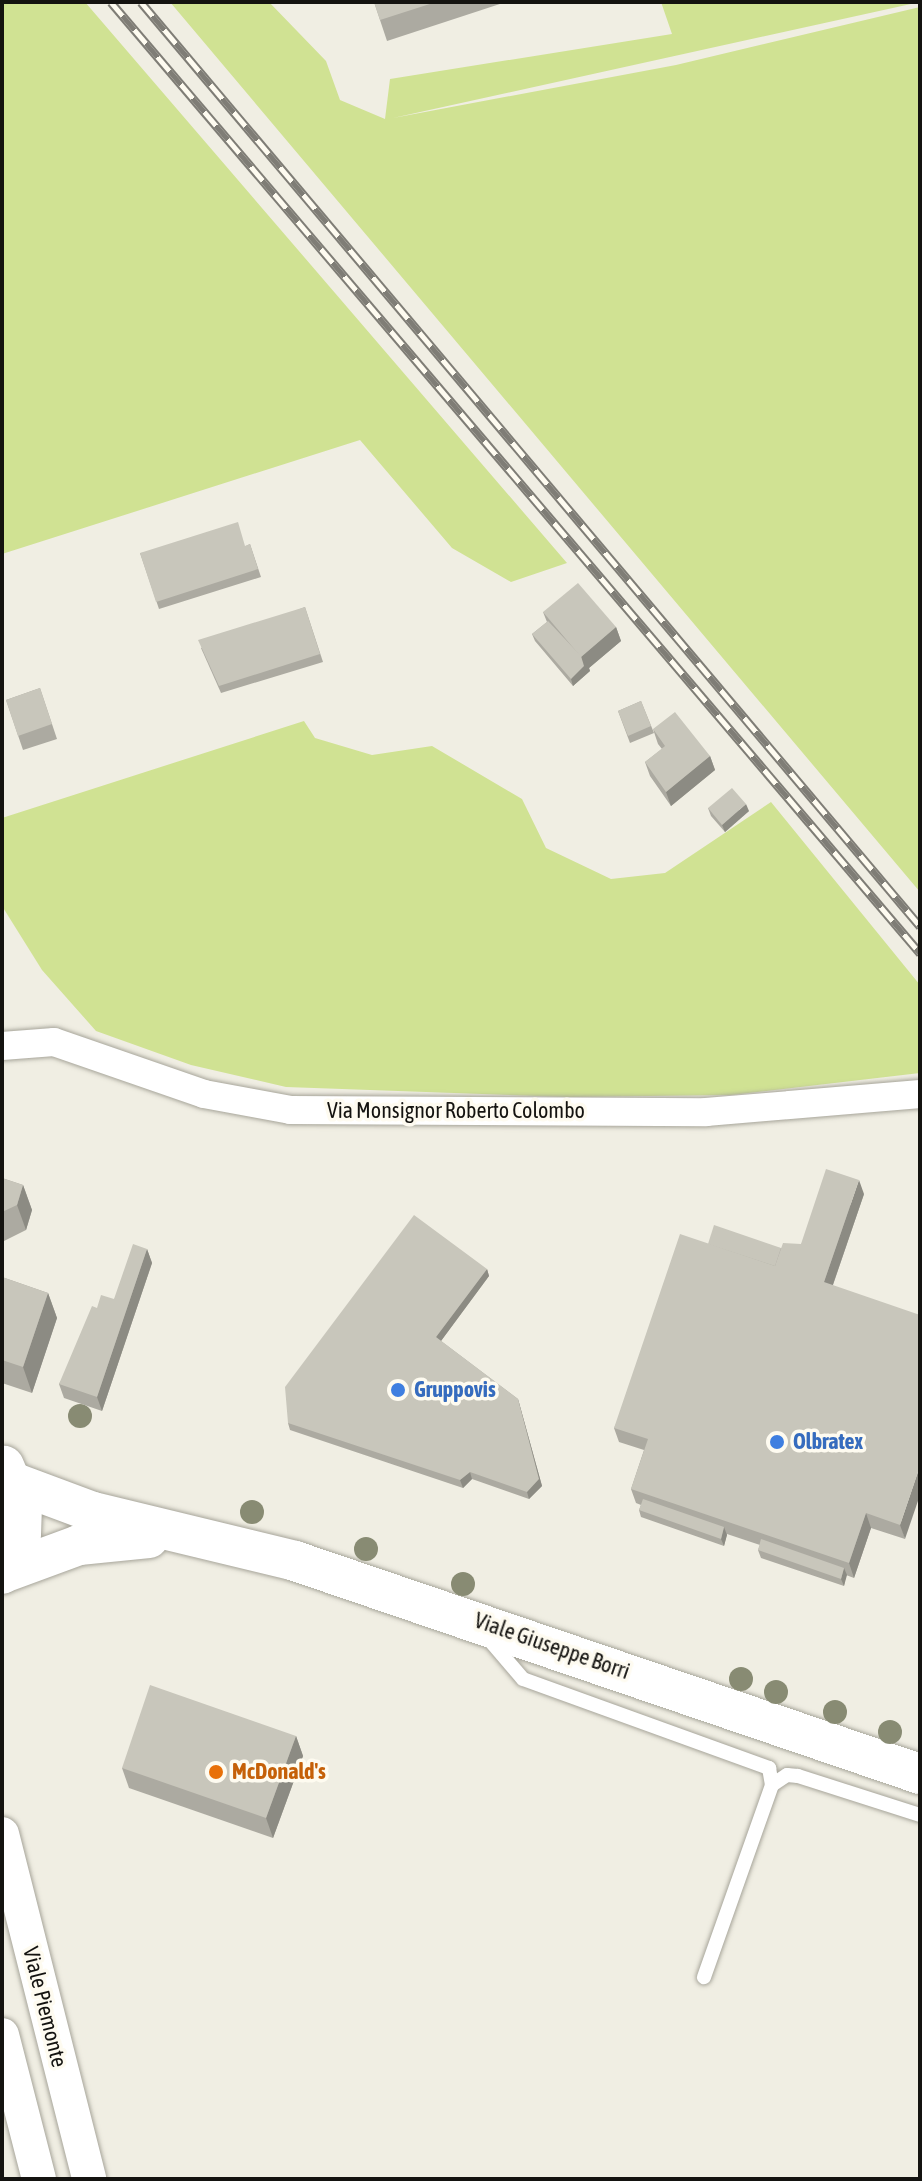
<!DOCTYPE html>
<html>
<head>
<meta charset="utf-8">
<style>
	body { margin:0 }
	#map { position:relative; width:922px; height:2181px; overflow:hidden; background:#f0eee3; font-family:"Asap Condensed",sans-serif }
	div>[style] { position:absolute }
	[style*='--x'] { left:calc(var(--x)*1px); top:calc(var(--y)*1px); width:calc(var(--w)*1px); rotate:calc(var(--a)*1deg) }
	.green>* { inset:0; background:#d0e293 }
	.roads { filter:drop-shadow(0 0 2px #a7a59a) drop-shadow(0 0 2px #a7a59a) }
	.service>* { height:14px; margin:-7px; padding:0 7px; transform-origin:7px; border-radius:7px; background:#fff }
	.minor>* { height:28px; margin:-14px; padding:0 14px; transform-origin:14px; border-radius:14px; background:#fff }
	.tertiary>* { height:34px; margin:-17px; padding:0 17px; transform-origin:17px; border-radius:17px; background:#fff }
	.secondary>* { height:40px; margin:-20px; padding:0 20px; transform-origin:20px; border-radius:20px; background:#fff }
	.rail>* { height:9px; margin-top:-4.5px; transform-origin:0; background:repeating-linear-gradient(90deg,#fefbf0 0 18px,#7f7d76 0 36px); box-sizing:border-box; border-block:2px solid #7f7d76 }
	.trees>* { width:24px; height:24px; margin:-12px; border-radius:50%; background:#888b73 }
	.wall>* { inset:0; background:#acaaa1 }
	.shaded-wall>* { inset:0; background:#8c8b83 }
	.building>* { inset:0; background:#c8c6bb }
	.dots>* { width:22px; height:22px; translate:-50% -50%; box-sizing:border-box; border:4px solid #fefbf0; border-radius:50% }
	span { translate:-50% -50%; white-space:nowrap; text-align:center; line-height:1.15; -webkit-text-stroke:7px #fefbf0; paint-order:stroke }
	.street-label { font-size:22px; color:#141310 }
	.shop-label { font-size:22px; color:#366cbe; font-weight:700 }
	.left { translate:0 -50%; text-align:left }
	.food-label { font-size:22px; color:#c56008; font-weight:700 }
	.frame { position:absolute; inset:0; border:4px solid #141310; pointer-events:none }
</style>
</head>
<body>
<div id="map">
	<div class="green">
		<div style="clip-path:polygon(2px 2px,85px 2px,567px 563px,511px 582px,452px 548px,360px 440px,2px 554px)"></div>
		<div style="clip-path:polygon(170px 2px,269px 2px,326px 61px,340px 100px,385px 119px,390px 79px,672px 34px,661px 2px,920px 2px,393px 118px,676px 65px,920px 7px,920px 892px)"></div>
		<div style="clip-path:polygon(304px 721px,315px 738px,372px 755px,432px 746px,522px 799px,546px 848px,611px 879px,665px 873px,771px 802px,920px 985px,920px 1073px,731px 1095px,567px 1097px,286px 1087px,191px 1065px,96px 1031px,42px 970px,2px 906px,2px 818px)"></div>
	</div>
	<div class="roads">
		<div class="service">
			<div style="--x:487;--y:1637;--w:55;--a:49.4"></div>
			<div style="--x:523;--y:1679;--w:262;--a:19.9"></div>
			<div style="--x:769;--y:1768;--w:17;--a:80"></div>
			<div style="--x:772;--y:1785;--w:204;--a:109.5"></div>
			<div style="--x:772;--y:1785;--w:18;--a:-34"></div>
			<div style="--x:787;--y:1775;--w:11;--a:5"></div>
			<div style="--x:798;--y:1776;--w:128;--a:17.7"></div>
		</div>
		<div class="minor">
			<div style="--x:2;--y:1046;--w:52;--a:-4.4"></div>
			<div style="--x:54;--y:1042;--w:159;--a:19.1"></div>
			<div style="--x:204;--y:1094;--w:87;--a:10.5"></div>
			<div style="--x:290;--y:1110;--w:416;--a:0.3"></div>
			<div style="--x:706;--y:1112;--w:215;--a:-4.8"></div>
		</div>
		<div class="tertiary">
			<div style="--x:2;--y:1834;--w:356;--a:75.8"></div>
			<div style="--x:2;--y:2035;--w:149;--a:75.6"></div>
		</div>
		<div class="secondary">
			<div style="--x:15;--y:1483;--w:83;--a:20.4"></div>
			<div style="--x:93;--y:1512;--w:208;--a:13.6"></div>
			<div style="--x:295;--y:1561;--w:660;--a:18.82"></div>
			<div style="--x:3;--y:1573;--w:81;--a:-20.2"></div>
			<div style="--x:79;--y:1545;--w:70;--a:-5.7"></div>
			<div style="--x:2;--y:1574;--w:44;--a:-64.6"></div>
			<div style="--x:21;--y:1534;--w:26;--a:-88"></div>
			<div style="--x:22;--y:1508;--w:46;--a:-113.2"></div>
		</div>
	</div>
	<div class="rail">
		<div style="--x:111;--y:2;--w:1249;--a:49.61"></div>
		<div style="--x:141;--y:2;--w:1209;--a:49.87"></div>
	</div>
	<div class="trees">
		<div style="left:80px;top:1416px"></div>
		<div style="left:252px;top:1512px"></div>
		<div style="left:366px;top:1549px"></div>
		<div style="left:463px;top:1584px"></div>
		<div style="left:741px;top:1679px"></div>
		<div style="left:776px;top:1692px"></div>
		<div style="left:835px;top:1712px"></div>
		<div style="left:890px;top:1732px"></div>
	</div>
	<div class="wall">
		<div style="clip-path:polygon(374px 2px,506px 2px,387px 41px)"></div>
		<div style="clip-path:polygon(250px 544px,261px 577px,159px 609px,140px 553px,246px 546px)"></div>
		<div style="clip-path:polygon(305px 607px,323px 662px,221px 693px,201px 648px)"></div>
		<div style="clip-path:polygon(543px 612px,616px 627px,621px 641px,589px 668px,590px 671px,573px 686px,535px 641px,532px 634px,547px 622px)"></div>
		<div style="clip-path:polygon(40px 688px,57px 739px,23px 750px,6px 700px)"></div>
		<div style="clip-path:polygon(641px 701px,654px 733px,630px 743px,618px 711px)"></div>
		<div style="clip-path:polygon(653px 729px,710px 756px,715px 770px,671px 806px,650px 776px,645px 762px,662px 749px,658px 744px)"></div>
		<div style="clip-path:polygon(708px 808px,749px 811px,725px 832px,711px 816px)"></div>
		<div style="clip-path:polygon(2px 1178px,23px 1185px,32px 1210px,26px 1230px,2px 1242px)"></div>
		<div style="clip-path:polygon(864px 1194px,833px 1285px,905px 1539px,871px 1528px,854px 1578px,846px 1575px,844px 1586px,761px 1558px,758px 1550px,760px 1545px,727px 1534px,724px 1546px,641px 1517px,639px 1510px,641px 1505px,636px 1503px,631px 1489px,644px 1450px,619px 1442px,614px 1428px,708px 1244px,781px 1248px,801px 1244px)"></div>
		<div style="clip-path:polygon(147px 1249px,152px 1263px,102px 1411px,64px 1398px,59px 1384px)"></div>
		<div style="clip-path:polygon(487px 1269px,489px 1276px,441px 1341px,518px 1399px,542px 1486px,529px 1499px,472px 1479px,463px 1488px,290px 1430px,288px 1423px)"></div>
		<div style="clip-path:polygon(2px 1277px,48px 1293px,57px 1318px,32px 1393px,2px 1383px)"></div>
		<div style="clip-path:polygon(296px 1736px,303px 1756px,273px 1838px,129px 1788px,122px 1768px)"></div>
	</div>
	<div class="shaded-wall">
		<div style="clip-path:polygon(616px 627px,621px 641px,589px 668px,590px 671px,573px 686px,571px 679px,581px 657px)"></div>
		<div style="clip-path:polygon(710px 756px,715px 770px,671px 806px,666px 792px)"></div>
		<div style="clip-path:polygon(746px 804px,749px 811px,725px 832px,722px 825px)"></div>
		<div style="clip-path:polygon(859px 1180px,864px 1194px,829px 1296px,824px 1282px)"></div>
		<div style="clip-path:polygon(23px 1185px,32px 1210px,26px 1230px,17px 1205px)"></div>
		<div style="clip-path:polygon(147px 1249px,152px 1263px,102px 1411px,97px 1397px)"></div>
		<div style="clip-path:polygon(487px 1269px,489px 1276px,438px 1345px,436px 1337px)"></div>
		<div style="clip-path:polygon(48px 1293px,57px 1318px,32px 1393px,23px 1367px)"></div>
		<div style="clip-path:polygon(518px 1399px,542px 1486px,529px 1499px,527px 1492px)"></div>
		<div style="clip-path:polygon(920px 1466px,920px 1495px,905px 1539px,900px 1525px)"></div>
		<div style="clip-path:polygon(470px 1472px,472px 1479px,463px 1488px,460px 1480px)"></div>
		<div style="clip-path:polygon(866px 1513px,871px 1528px,854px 1578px,849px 1563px)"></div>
		<div style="clip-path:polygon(724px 1527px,727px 1535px,724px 1546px,721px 1539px)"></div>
		<div style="clip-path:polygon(844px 1568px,847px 1575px,844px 1586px,841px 1579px)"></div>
		<div style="clip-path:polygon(296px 1736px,303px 1756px,273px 1838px,266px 1818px)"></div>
	</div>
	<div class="building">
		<div style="clip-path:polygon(374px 2px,436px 2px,380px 20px)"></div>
		<div style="clip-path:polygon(238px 522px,245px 546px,250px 544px,258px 569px,156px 602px,140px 553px)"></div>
		<div style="clip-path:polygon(578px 583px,616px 627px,581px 657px,543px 612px)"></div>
		<div style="clip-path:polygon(305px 607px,320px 654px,219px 686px,198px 640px)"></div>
		<div style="clip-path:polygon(548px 621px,581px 656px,584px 666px,571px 679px,532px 634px)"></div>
		<div style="clip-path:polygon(40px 688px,52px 724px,18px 736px,6px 700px)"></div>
		<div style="clip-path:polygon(641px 701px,651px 726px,628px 736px,618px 711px)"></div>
		<div style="clip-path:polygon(675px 712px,710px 756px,666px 792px,645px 762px,665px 746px,653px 729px)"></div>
		<div style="clip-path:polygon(732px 788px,746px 804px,722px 825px,708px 808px)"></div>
		<div style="clip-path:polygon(826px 1169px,859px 1180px,824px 1282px,920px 1315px,920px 1466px,900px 1525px,866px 1513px,849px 1563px,631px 1489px,648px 1439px,614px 1428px,680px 1234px,775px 1266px,783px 1243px,801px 1244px)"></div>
		<div style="clip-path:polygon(2px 1178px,23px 1185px,17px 1205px,2px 1212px)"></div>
		<div style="clip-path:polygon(414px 1215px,487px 1269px,436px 1337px,518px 1399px,539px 1479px,527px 1492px,470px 1472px,460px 1480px,288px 1423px,285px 1387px)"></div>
		<div style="clip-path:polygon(714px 1225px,781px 1248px,775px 1266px,708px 1244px)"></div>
		<div style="clip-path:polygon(133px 1244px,147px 1249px,97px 1397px,59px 1384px,92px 1306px,97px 1308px,101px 1295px,114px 1299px)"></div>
		<div style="clip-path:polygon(2px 1277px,48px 1293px,23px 1367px,2px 1360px)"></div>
		<div style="clip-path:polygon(643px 1499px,724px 1527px,721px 1539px,639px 1510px)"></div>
		<div style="clip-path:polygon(761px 1539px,844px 1568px,841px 1579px,758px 1550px)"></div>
		<div style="clip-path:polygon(150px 1685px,296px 1736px,266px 1818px,122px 1768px)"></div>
	</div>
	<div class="dots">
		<div style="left:398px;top:1390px;background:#3f7fe0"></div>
		<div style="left:777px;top:1442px;background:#3f7fe0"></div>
		<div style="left:216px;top:1772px;background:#e8710a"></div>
	</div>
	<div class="street-label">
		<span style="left:456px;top:1111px">Via Monsignor Roberto Colombo</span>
		<span style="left:552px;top:1646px;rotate:19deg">Viale Giuseppe Borri</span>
		<span style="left:45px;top:2007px;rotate:76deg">Viale Piemonte</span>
	</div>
	<div class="shop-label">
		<span class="left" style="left:414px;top:1390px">Gruppovis</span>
		<span class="left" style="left:793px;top:1442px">Olbratex</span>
	</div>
	<div class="food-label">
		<span class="left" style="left:232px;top:1772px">McDonald's</span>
	</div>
	<div class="frame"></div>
</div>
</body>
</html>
